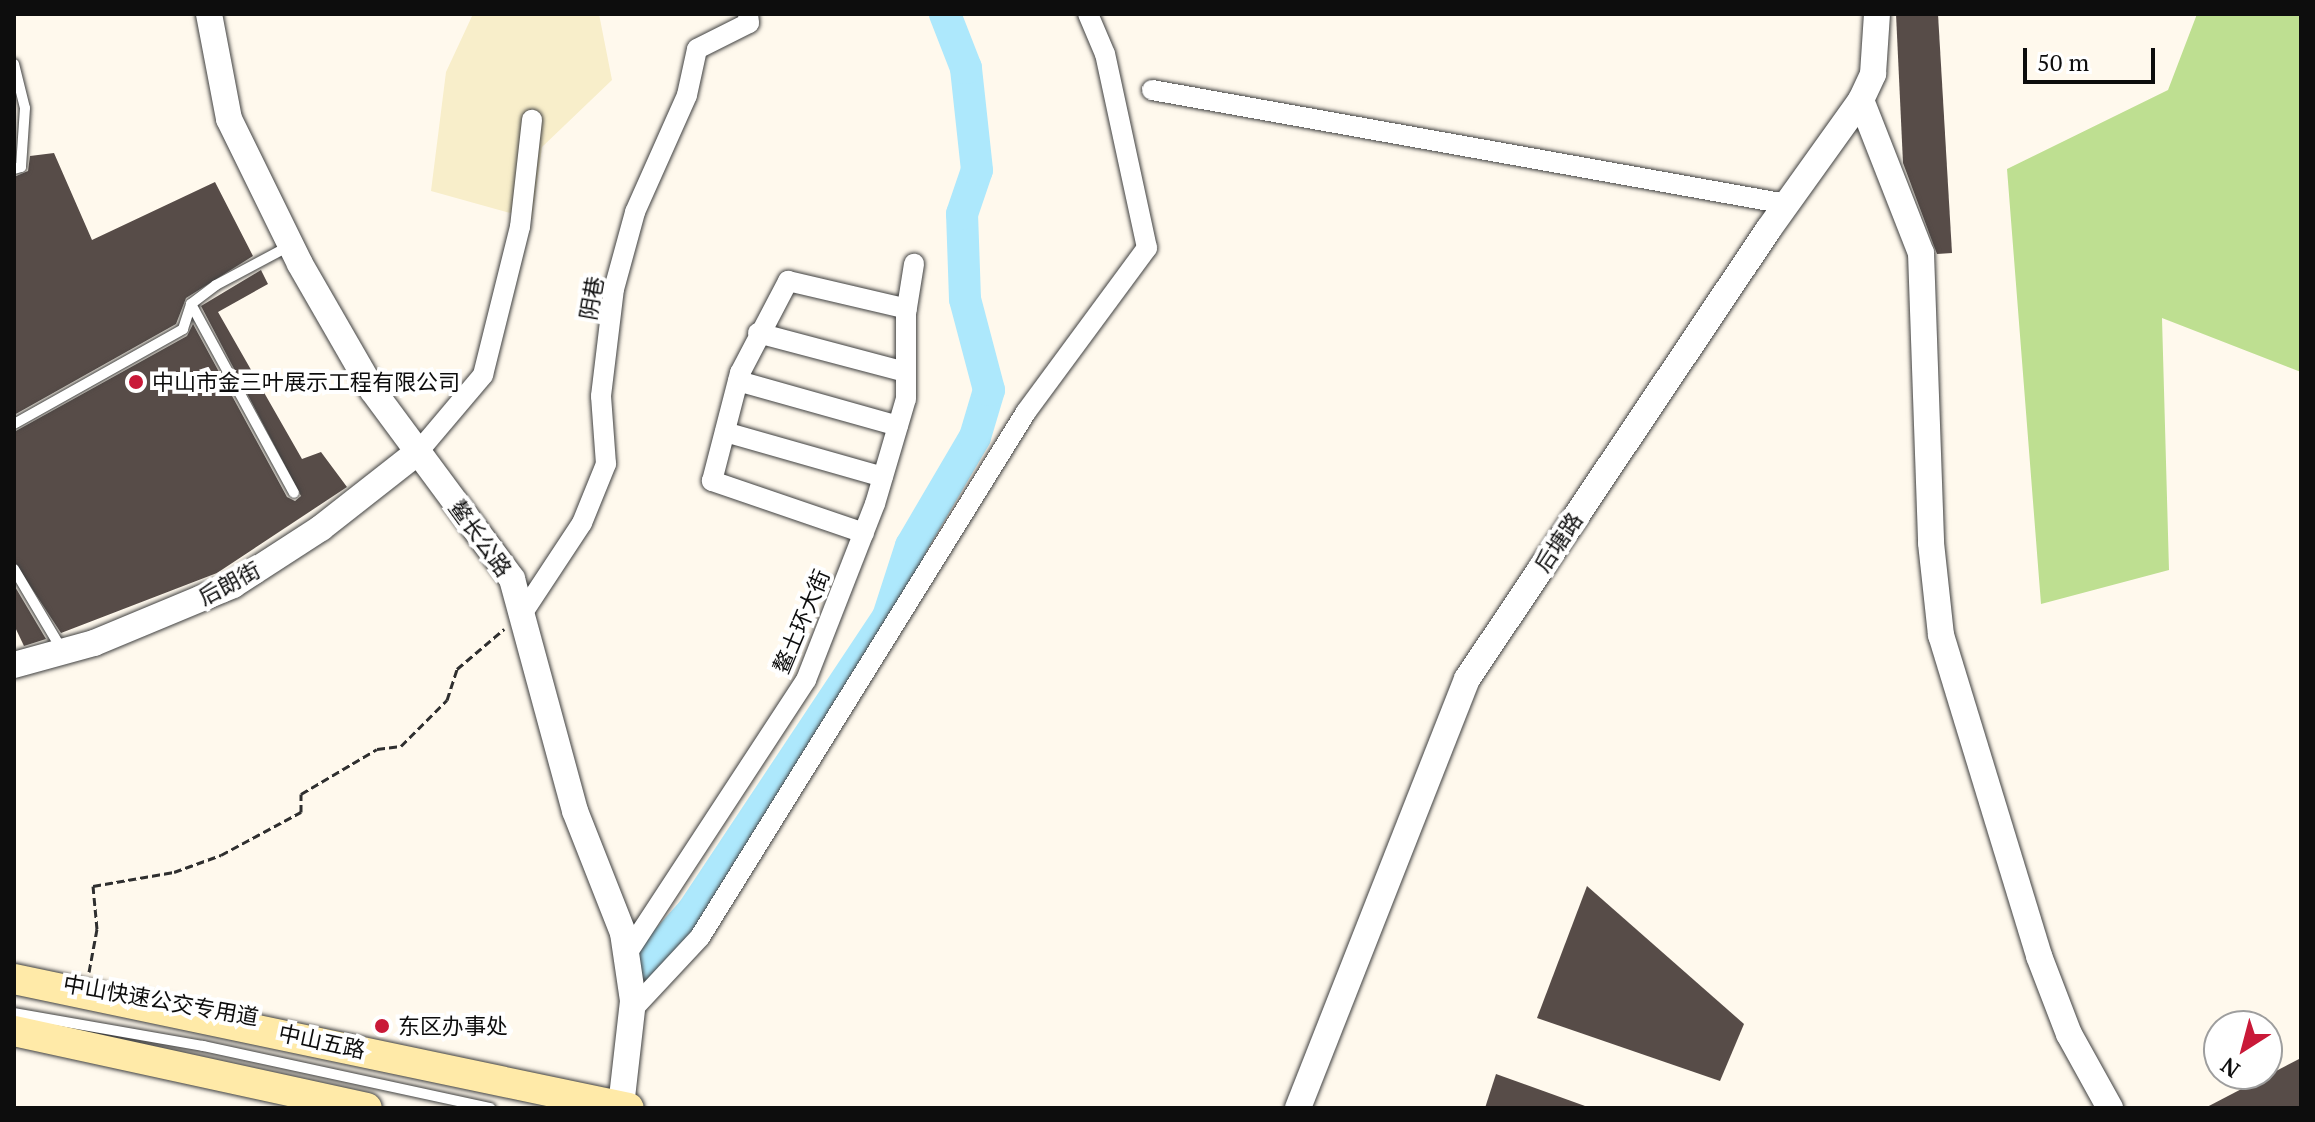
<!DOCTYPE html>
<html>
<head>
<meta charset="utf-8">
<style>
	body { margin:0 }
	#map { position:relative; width:2315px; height:1122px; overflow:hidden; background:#fff9ed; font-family:"PT Serif","Noto Sans SC",serif }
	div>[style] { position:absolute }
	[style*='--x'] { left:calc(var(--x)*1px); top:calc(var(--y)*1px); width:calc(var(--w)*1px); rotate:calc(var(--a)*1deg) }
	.farmland>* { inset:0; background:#f8eeca }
	.forest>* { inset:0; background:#bedf91 }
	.river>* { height:32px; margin:-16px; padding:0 16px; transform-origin:16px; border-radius:16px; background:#ade8fc }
	.building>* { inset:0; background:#574c48 }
	.path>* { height:3px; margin-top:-1.5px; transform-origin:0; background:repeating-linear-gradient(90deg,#2f2f2f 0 8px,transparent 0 12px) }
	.roads { filter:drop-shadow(0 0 2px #404040) drop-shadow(0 0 2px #404040) }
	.service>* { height:10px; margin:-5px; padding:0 5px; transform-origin:5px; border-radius:5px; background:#fff }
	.minor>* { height:20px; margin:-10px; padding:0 10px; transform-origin:10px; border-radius:10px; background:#fff }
	.tertiary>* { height:26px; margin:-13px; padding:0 13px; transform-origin:13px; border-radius:13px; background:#fff }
	.secondary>* { height:30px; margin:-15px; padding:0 15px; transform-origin:15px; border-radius:15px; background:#ffeaa8 }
	.dots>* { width:22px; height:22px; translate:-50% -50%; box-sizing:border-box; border:4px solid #fff; border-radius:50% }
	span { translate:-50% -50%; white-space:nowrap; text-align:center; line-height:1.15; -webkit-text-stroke:8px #fff; paint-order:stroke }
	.street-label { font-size:22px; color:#0d0d0d }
	.poi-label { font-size:22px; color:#0d0d0d }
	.left { translate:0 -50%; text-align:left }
	.frame { position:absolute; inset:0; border:16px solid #0d0d0d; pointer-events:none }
	.north { position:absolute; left:2203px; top:1010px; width:80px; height:80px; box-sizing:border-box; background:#fff; border:2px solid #9e9e9e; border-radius:50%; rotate:216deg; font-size:22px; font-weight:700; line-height:32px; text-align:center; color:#0d0d0d }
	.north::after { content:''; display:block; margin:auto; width:28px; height:36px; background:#c91938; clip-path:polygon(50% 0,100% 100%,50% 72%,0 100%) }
	.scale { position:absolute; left:2023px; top:48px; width:132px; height:36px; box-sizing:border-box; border:4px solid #0d0d0d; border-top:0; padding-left:10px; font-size:24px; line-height:28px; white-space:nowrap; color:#0d0d0d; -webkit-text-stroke:6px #fff; paint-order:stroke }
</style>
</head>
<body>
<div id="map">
	<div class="farmland">
		<div style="clip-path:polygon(473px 14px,599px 14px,612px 80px,542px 147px,532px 219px,431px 191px,446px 72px)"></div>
	</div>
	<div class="forest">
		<div style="clip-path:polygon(2197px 14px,2301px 14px,2301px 372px,2162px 318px,2169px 570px,2041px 604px,2007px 169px,2168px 90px)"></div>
	</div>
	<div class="river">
		<div style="--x:643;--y:967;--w:74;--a:-48.3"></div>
		<div style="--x:692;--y:912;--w:354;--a:-56.4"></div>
		<div style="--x:888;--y:617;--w:75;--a:-72.1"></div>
		<div style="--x:911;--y:546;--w:126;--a:-59.6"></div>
		<div style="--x:975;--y:437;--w:49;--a:-73.4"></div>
		<div style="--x:989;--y:390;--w:94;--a:-104.8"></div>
		<div style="--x:965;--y:299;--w:85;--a:-92"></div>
		<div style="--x:962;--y:214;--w:46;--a:-71.2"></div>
		<div style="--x:977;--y:170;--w:103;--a:-96.2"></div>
		<div style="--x:966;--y:68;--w:58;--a:-111.3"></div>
	</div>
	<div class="building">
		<div style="clip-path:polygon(1896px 14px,1938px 14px,1952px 253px,1937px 254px,1903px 163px)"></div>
		<div style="clip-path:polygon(54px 153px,92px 240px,215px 182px,253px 256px,186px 298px,176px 324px,14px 415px,14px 177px,28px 171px,30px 156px)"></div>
		<div style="clip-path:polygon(261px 270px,268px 284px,218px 312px,302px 459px,321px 452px,347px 487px,217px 573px,61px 633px,14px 561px,14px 432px,187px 336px,193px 324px,287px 497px,295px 501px,301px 496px,201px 306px)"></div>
		<div style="clip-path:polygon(14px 585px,46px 639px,24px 646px,14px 625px)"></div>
		<div style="clip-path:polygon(1587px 886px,1744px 1024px,1720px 1081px,1537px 1018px)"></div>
		<div style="clip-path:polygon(2301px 1058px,2301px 1108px,2205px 1108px)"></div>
		<div style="clip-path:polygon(1496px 1074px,1585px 1106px,1585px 1108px,1485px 1108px)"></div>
	</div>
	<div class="path">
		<div style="--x:89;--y:972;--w:44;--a:-79.5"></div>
		<div style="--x:97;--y:929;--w:43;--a:-95.3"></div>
		<div style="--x:93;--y:886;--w:82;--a:-9.8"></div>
		<div style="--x:174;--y:872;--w:50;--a:-19.9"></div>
		<div style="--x:221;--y:855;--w:91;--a:-28.3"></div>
		<div style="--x:301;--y:812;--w:18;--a:-90"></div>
		<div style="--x:301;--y:794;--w:88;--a:-30.6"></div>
		<div style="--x:377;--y:749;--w:24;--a:-7"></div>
		<div style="--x:401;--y:746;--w:65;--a:-45"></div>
		<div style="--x:447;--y:700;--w:33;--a:-72"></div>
		<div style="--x:457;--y:669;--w:62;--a:-40.4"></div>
	</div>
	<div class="roads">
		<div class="service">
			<div style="--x:14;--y:64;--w:45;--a:76"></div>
			<div style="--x:25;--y:108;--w:59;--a:93.9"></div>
			<div style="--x:21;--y:167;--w:7;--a:164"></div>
			<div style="--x:191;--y:304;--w:215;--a:61.4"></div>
			<div style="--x:14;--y:424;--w:194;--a:-29.3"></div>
			<div style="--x:183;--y:329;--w:26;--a:-72"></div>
			<div style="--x:191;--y:304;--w:31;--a:-37"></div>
			<div style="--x:216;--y:285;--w:83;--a:-28.1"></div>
			<div style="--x:14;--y:569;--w:94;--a:59.3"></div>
			<div style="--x:14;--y:1013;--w:192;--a:9.9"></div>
			<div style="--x:203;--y:1046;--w:294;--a:12.2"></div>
		</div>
		<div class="minor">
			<div style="--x:1152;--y:90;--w:644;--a:10.19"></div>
			<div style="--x:758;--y:333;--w:153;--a:14.8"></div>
			<div style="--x:738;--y:381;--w:166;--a:15.7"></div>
			<div style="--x:725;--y:432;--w:164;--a:15.9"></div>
			<div style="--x:418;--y:452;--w:101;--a:-49.8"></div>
			<div style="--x:483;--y:375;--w:153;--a:-76"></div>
			<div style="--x:520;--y:227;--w:108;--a:-83.6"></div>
			<div style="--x:864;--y:533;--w:161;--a:-161.1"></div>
			<div style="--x:712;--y:481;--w:112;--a:-75.5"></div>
			<div style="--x:740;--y:373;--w:104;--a:-62.4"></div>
			<div style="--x:788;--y:281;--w:122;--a:13.2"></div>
			<div style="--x:522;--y:614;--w:109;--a:-56.6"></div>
			<div style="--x:582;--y:523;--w:64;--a:-67.9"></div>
			<div style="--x:606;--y:464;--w:68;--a:-94.2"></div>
			<div style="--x:601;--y:396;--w:108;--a:-83.1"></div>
			<div style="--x:614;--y:289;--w:80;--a:-74.7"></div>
			<div style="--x:635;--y:212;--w:128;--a:-66"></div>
			<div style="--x:687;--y:95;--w:47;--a:-77.7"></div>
			<div style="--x:697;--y:49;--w:58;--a:-26.6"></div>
			<div style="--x:749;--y:23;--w:9;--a:-96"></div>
			<div style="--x:626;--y:955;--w:329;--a:-56.8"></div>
			<div style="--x:806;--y:680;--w:189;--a:-68.6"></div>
			<div style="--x:875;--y:504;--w:109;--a:-73.6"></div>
			<div style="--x:906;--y:399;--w:85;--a:-90"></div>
			<div style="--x:906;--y:314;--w:51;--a:-80.9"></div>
			<div style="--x:632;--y:1010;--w:100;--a:-47"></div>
			<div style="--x:700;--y:937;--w:618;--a:-58.16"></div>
			<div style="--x:1026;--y:412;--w:204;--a:-53.6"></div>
			<div style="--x:1147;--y:248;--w:198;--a:-102.2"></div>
			<div style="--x:1105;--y:54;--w:43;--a:-113"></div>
		</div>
		<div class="tertiary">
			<div style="--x:209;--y:14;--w:107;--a:79.2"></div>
			<div style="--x:229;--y:119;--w:161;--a:63.9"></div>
			<div style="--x:300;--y:264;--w:146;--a:60.1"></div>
			<div style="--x:373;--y:391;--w:234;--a:53.5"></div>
			<div style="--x:512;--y:579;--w:240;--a:74.8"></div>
			<div style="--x:575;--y:811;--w:131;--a:68.5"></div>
			<div style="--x:623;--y:933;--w:69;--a:81.6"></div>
			<div style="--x:633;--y:1001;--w:106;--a:96.5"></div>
			<div style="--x:1861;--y:100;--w:164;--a:68.6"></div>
			<div style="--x:1921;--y:253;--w:290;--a:88"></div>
			<div style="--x:1931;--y:543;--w:93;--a:83.8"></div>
			<div style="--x:1941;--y:635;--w:336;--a:73"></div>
			<div style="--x:2039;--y:956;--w:84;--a:69"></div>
			<div style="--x:2069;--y:1034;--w:85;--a:61"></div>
			<div style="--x:14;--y:665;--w:83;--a:-15.4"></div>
			<div style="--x:94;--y:643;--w:151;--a:-22.6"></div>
			<div style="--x:233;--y:585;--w:105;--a:-32.9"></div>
			<div style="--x:321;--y:528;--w:123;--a:-38.1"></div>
			<div style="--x:1298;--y:1108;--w:461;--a:-68.5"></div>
			<div style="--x:1467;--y:679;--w:541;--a:-56.16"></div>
			<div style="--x:1768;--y:230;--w:160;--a:-54.4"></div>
			<div style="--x:1861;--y:100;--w:29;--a:-65"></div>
			<div style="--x:1873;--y:74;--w:60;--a:-86.2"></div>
		</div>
		<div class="secondary">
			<div style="--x:14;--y:979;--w:628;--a:11.85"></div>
			<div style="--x:14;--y:1031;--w:361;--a:12.3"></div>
		</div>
	</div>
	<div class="dots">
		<div style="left:136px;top:382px;background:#c91938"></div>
		<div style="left:382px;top:1026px;background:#c91938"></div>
	</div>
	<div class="street-label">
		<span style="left:591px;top:298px;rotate:-80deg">阴巷</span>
		<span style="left:481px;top:538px;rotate:54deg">鳌长公路</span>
		<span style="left:1558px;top:542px;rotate:-56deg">后塘路</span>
		<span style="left:229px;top:583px;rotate:-28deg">后朗街</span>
		<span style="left:801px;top:621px;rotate:-67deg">鳌土环大街</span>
		<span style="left:161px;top:1000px;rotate:10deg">中山快速公交专用道</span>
		<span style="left:322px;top:1041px;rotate:12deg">中山五路</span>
	</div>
	<div class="poi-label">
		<span class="left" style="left:152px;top:382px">中山市金三叶展示工程有限公司</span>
		<span class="left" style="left:398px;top:1026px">东区办事处</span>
	</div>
	<div class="frame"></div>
	<div class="north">N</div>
	<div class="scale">50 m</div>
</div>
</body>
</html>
